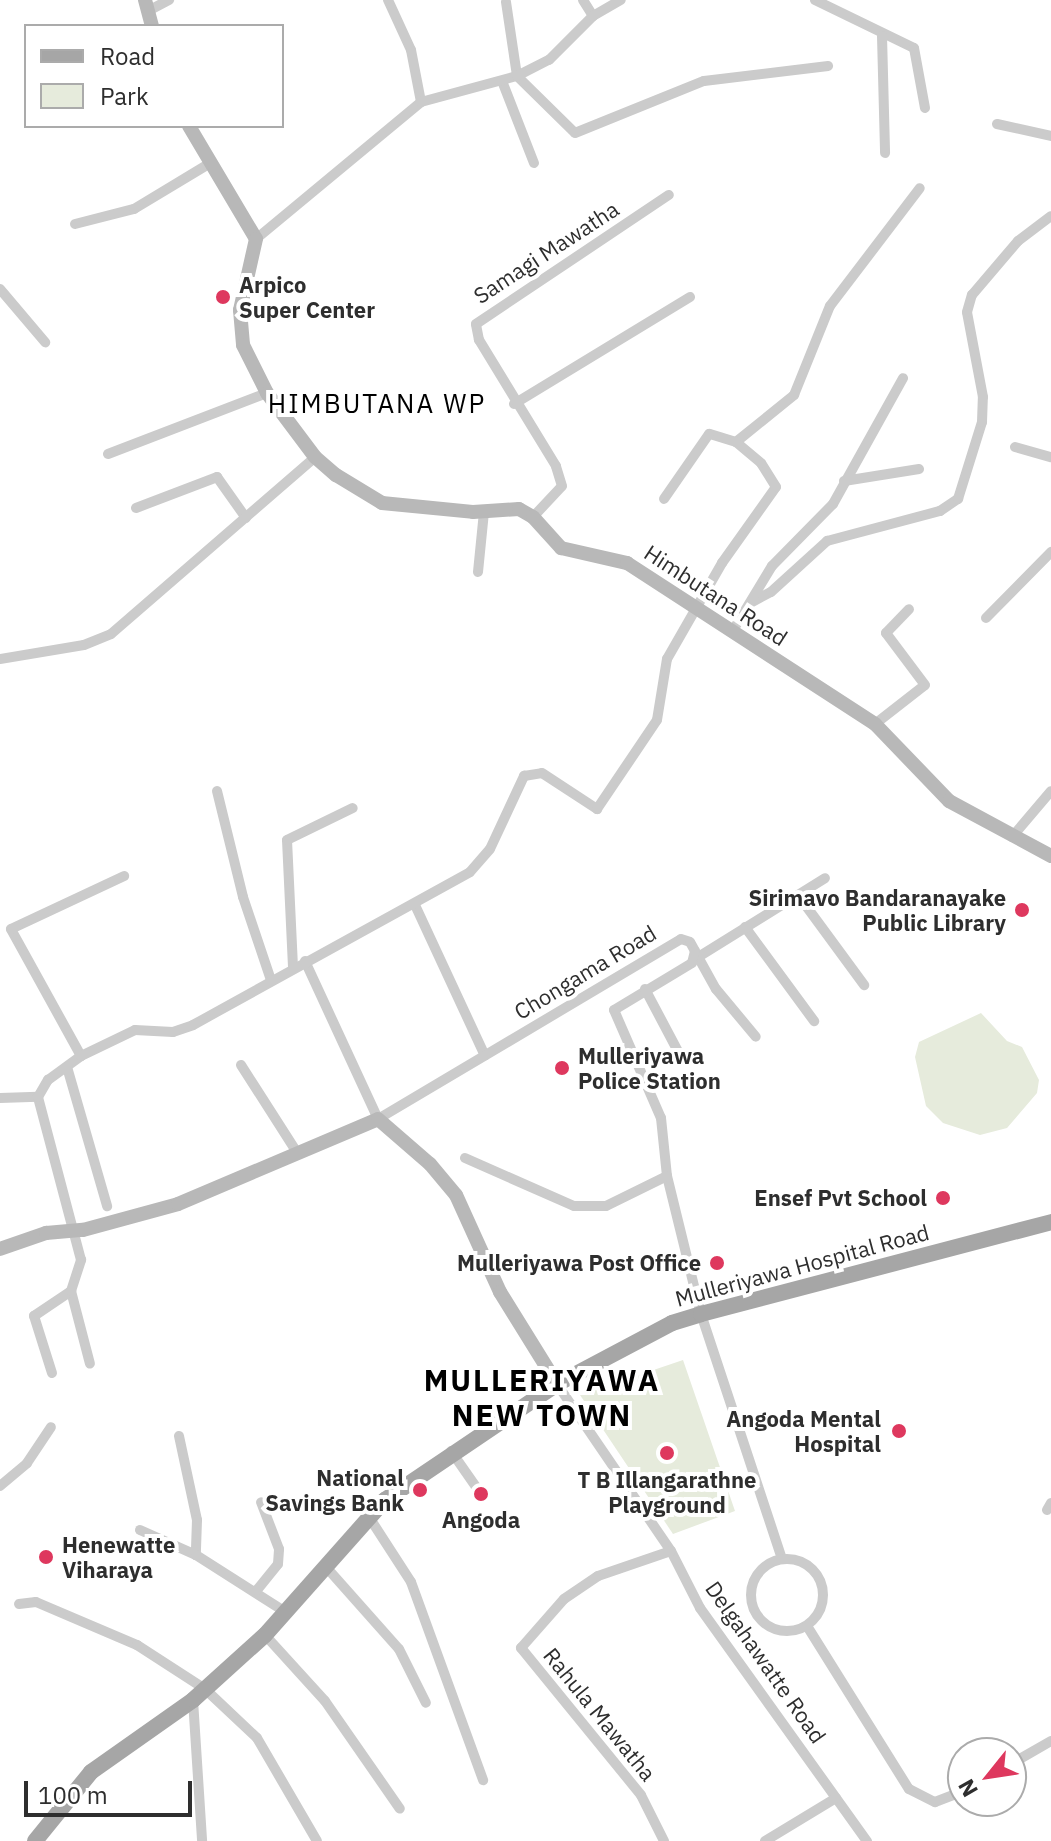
<!DOCTYPE html>
<html>
<head>
<meta charset="utf-8">
<style>
	body { margin:0 }
	#map { position:relative; width:1051px; height:1841px; overflow:hidden; background:#fff; font-family:"IBM Plex Sans",sans-serif }
	div>[style] { position:absolute }
	[style*='--x'] { left:calc(var(--x)*1px); top:calc(var(--y)*1px); width:calc(var(--w)*1px); rotate:calc(var(--a)*1deg) }
	.green>* { inset:0; background:#e6ebdc }
	.street>* { height:10px; margin:-5px; padding:0 5px; transform-origin:5px; border-radius:5px; background:#cbcbcb }
	.street>.ring { margin:-5px; padding:0; box-sizing:content-box; background:none; border:10px solid #cbcbcb; border-radius:50% }
	.secondary>* { height:14px; margin:-7px; padding:0 7px; transform-origin:7px; border-radius:7px; background:#b8b8b8 }
	.primary>* { height:16px; margin:-8px; padding:0 8px; transform-origin:8px; border-radius:8px; background:#a6a6a6 }
	.dots>* { width:22px; height:22px; translate:-50% -50%; box-sizing:border-box; border:4px solid #fff; border-radius:50% }
	span { translate:-50% -50%; white-space:nowrap; text-align:center; line-height:1.15; -webkit-text-stroke:8px #fff; paint-order:stroke }
	.street-label { font-size:22px; color:#2e2e2e }
	.poi-label { font-size:22px; color:#2e2e2e; font-weight:700 }
	.left { translate:0 -50%; text-align:left }
	.right { translate:-100% -50%; text-align:right }
	.quarter-label { font-size:26px; color:#000; letter-spacing:2px }
	.district-label { font-size:30px; color:#000; font-weight:700; letter-spacing:2px }
	.legend { position:absolute; left:24px; top:24px; width:260px; height:104px; box-sizing:border-box; background:#fff; border:2px solid #ababab; margin:0; padding:10px 14px; list-style:none; font-size:24px; color:#2e2e2e }
	.legend li { display:flex; align-items:center; gap:16px; height:40px }
	.legend b { width:40px; border:2px solid #ababab }
	.north { position:absolute; left:947px; top:1737px; width:80px; height:80px; box-sizing:border-box; background:#fff; border:2px solid #ababab; border-radius:50%; rotate:240deg; font-size:22px; font-weight:700; line-height:32px; text-align:center; color:#2e2e2e }
	.north::after { content:''; display:block; margin:auto; width:28px; height:36px; background:#de385e; clip-path:polygon(50% 0,100% 100%,50% 72%,0 100%) }
	.scale { position:absolute; left:24px; top:1781px; width:168px; height:36px; box-sizing:border-box; border:4px solid #2e2e2e; border-top:0; padding-left:10px; font-size:24px; line-height:28px; white-space:nowrap; color:#2e2e2e; -webkit-text-stroke:6px #fff; paint-order:stroke }
</style>
</head>
<body>
<div id="map">
	<div class="green">
		<div style="clip-path:polygon(981px 1013px,1007px 1041px,1022px 1047px,1039px 1080px,1037px 1093px,1007px 1128px,980px 1135px,943px 1123px,926px 1106px,915px 1057px,919px 1042px)"></div>
		<div style="clip-path:polygon(683px 1360px,735px 1511px,673px 1534px,580px 1395px)"></div>
	</div>
	<div class="street">
		<div style="--x:388;--y:0;--w:55;--a:65.3"></div>
		<div style="--x:411;--y:50;--w:53;--a:79.1"></div>
		<div style="--x:583;--y:0;--w:19;--a:58"></div>
		<div style="--x:815;--y:0;--w:110;--a:25.9"></div>
		<div style="--x:914;--y:48;--w:61;--a:79.6"></div>
		<div style="--x:506;--y:2;--w:75;--a:81.5"></div>
		<div style="--x:517;--y:76;--w:81;--a:44.5"></div>
		<div style="--x:575;--y:133;--w:139;--a:-22"></div>
		<div style="--x:704;--y:81;--w:125;--a:-6.9"></div>
		<div style="--x:148;--y:11;--w:24;--a:-28"></div>
		<div style="--x:882;--y:36;--w:117;--a:88.5"></div>
		<div style="--x:502;--y:81;--w:88;--a:68.7"></div>
		<div style="--x:997;--y:124;--w:55;--a:12.5"></div>
		<div style="--x:75;--y:224;--w:61;--a:-14.3"></div>
		<div style="--x:134;--y:209;--w:85;--a:-31.1"></div>
		<div style="--x:256;--y:239;--w:214;--a:-39.7"></div>
		<div style="--x:421;--y:102;--w:99;--a:-15.2"></div>
		<div style="--x:517;--y:76;--w:36;--a:-27"></div>
		<div style="--x:549;--y:60;--w:62;--a:-45"></div>
		<div style="--x:593;--y:16;--w:32;--a:-30"></div>
		<div style="--x:0;--y:289;--w:70;--a:49.7"></div>
		<div style="--x:514;--y:404;--w:206;--a:-31.3"></div>
		<div style="--x:736;--y:442;--w:75;--a:-39"></div>
		<div style="--x:794;--y:395;--w:96;--a:-68"></div>
		<div style="--x:830;--y:306;--w:148;--a:-52.7"></div>
		<div style="--x:1015;--y:447;--w:37;--a:16"></div>
		<div style="--x:108;--y:454;--w:170;--a:-21"></div>
		<div style="--x:844;--y:481;--w:76;--a:-9.1"></div>
		<div style="--x:136;--y:508;--w:87;--a:-20.9"></div>
		<div style="--x:217;--y:477;--w:50;--a:54.7"></div>
		<div style="--x:533;--y:517;--w:42;--a:-46.9"></div>
		<div style="--x:562;--y:486;--w:21;--a:-107"></div>
		<div style="--x:556;--y:466;--w:148;--a:-121.4"></div>
		<div style="--x:479;--y:340;--w:16;--a:-101"></div>
		<div style="--x:476;--y:324;--w:232;--a:-33.8"></div>
		<div style="--x:478;--y:572;--w:60;--a:-84.3"></div>
		<div style="--x:752;--y:602;--w:21;--a:-28"></div>
		<div style="--x:771;--y:592;--w:76;--a:-42.3"></div>
		<div style="--x:827;--y:541;--w:117;--a:-14.9"></div>
		<div style="--x:940;--y:511;--w:22;--a:-34"></div>
		<div style="--x:958;--y:499;--w:81;--a:-72.7"></div>
		<div style="--x:982;--y:422;--w:25;--a:-88"></div>
		<div style="--x:983;--y:397;--w:86;--a:-100.7"></div>
		<div style="--x:967;--y:312;--w:18;--a:-74"></div>
		<div style="--x:972;--y:295;--w:71;--a:-49.6"></div>
		<div style="--x:1018;--y:241;--w:41;--a:-37.1"></div>
		<div style="--x:986;--y:618;--w:93;--a:-45.4"></div>
		<div style="--x:732;--y:632;--w:77;--a:-58.8"></div>
		<div style="--x:772;--y:566;--w:87;--a:-45.5"></div>
		<div style="--x:833;--y:504;--w:144;--a:-60.9"></div>
		<div style="--x:0;--y:659;--w:85;--a:-9.5"></div>
		<div style="--x:84;--y:645;--w:29;--a:-22"></div>
		<div style="--x:111;--y:634;--w:270;--a:-40.9"></div>
		<div style="--x:875;--y:724;--w:63;--a:-38"></div>
		<div style="--x:925;--y:685;--w:65;--a:-126.9"></div>
		<div style="--x:886;--y:633;--w:33;--a:-46"></div>
		<div style="--x:217;--y:791;--w:109;--a:76.2"></div>
		<div style="--x:243;--y:897;--w:88;--a:71.4"></div>
		<div style="--x:1012;--y:837;--w:60;--a:-49.7"></div>
		<div style="--x:798;--y:895;--w:112;--a:53.7"></div>
		<div style="--x:415;--y:905;--w:166;--a:65.1"></div>
		<div style="--x:745;--y:927;--w:117;--a:53.7"></div>
		<div style="--x:697;--y:955;--w:39;--a:61"></div>
		<div style="--x:716;--y:989;--w:62;--a:50.2"></div>
		<div style="--x:695;--y:959;--w:153;--a:-31.9"></div>
		<div style="--x:305;--y:961;--w:174;--a:65.2"></div>
		<div style="--x:378;--y:1119;--w:352;--a:-30.7"></div>
		<div style="--x:681;--y:939;--w:9;--a:18"></div>
		<div style="--x:690;--y:942;--w:10;--a:61"></div>
		<div style="--x:695;--y:951;--w:12;--a:104"></div>
		<div style="--x:692;--y:963;--w:91;--a:148.9"></div>
		<div style="--x:614;--y:1010;--w:118;--a:66.5"></div>
		<div style="--x:661;--y:1118;--w:58;--a:84.1"></div>
		<div style="--x:667;--y:1176;--w:142;--a:76.2"></div>
		<div style="--x:701;--y:1314;--w:258;--a:71.7"></div>
		<div style="--x:293;--y:967;--w:127;--a:-92.7"></div>
		<div style="--x:287;--y:840;--w:73;--a:-25.9"></div>
		<div style="--x:645;--y:989;--w:79;--a:62.1"></div>
		<div style="--x:81;--y:1056;--w:145;--a:-118.9"></div>
		<div style="--x:11;--y:929;--w:125;--a:-25.1"></div>
		<div style="--x:241;--y:1065;--w:106;--a:57.4"></div>
		<div style="--x:67;--y:1067;--w:145;--a:73.9"></div>
		<div style="--x:0;--y:1098;--w:38;--a:-2"></div>
		<div style="--x:465;--y:1158;--w:119;--a:23.8"></div>
		<div style="--x:574;--y:1206;--w:32;--a:0"></div>
		<div style="--x:606;--y:1206;--w:68;--a:-26.2"></div>
		<div style="--x:71;--y:1291;--w:75;--a:75.4"></div>
		<div style="--x:52;--y:1373;--w:60;--a:-107.5"></div>
		<div style="--x:34;--y:1316;--w:45;--a:-34"></div>
		<div style="--x:71;--y:1291;--w:33;--a:-72"></div>
		<div style="--x:81;--y:1260;--w:169;--a:-104.8"></div>
		<div style="--x:38;--y:1097;--w:20;--a:-60"></div>
		<div style="--x:48;--y:1080;--w:41;--a:-36"></div>
		<div style="--x:81;--y:1056;--w:60;--a:-25.7"></div>
		<div style="--x:135;--y:1030;--w:38;--a:3"></div>
		<div style="--x:173;--y:1032;--w:21;--a:-19"></div>
		<div style="--x:193;--y:1025;--w:316;--a:-28.9"></div>
		<div style="--x:470;--y:872;--w:30;--a:-49"></div>
		<div style="--x:490;--y:849;--w:81;--a:-65"></div>
		<div style="--x:524;--y:776;--w:18;--a:-9"></div>
		<div style="--x:542;--y:773;--w:66;--a:33.2"></div>
		<div style="--x:597;--y:809;--w:107;--a:-56"></div>
		<div style="--x:657;--y:720;--w:62;--a:-80.7"></div>
		<div style="--x:667;--y:659;--w:111;--a:-60.2"></div>
		<div style="--x:722;--y:563;--w:93;--a:-54.6"></div>
		<div style="--x:776;--y:487;--w:28;--a:-122"></div>
		<div style="--x:761;--y:463;--w:33;--a:-140"></div>
		<div style="--x:736;--y:442;--w:28;--a:-163"></div>
		<div style="--x:709;--y:434;--w:79;--a:124.7"></div>
		<div style="--x:557;--y:1384;--w:202;--a:55.7"></div>
		<div style="--x:671;--y:1551;--w:64;--a:63"></div>
		<div style="--x:700;--y:1608;--w:287;--a:54.4"></div>
		<div style="--x:179;--y:1436;--w:86;--a:77.9"></div>
		<div style="--x:197;--y:1520;--w:35;--a:92"></div>
		<div style="--x:451;--y:1451;--w:52;--a:55.1"></div>
		<div style="--x:0;--y:1486;--w:35;--a:-40"></div>
		<div style="--x:27;--y:1463;--w:43;--a:-56.3"></div>
		<div style="--x:1047;--y:1510;--w:8;--a:-60"></div>
		<div style="--x:369;--y:1517;--w:77;--a:57.1"></div>
		<div style="--x:411;--y:1582;--w:211;--a:70"></div>
		<div style="--x:140;--y:1530;--w:61;--a:24.1"></div>
		<div style="--x:196;--y:1555;--w:108;--a:32.5"></div>
		<div class="ring" style="left:751px;top:1559px;width:62px;height:62px"></div>
		<div style="--x:327;--y:1568;--w:108;--a:48.4"></div>
		<div style="--x:399;--y:1649;--w:60;--a:63.4"></div>
		<div style="--x:257;--y:1590;--w:33;--a:-51"></div>
		<div style="--x:278;--y:1564;--w:15;--a:-86"></div>
		<div style="--x:279;--y:1549;--w:50;--a:-111"></div>
		<div style="--x:19;--y:1604;--w:17;--a:-7"></div>
		<div style="--x:36;--y:1602;--w:110;--a:23.1"></div>
		<div style="--x:137;--y:1645;--w:81;--a:32.9"></div>
		<div style="--x:205;--y:1689;--w:71;--a:43.3"></div>
		<div style="--x:257;--y:1738;--w:119;--a:59.8"></div>
		<div style="--x:807;--y:1626;--w:192;--a:58"></div>
		<div style="--x:909;--y:1789;--w:29;--a:27"></div>
		<div style="--x:935;--y:1802;--w:30;--a:-21"></div>
		<div style="--x:265;--y:1635;--w:89;--a:47.7"></div>
		<div style="--x:325;--y:1701;--w:131;--a:55.2"></div>
		<div style="--x:193;--y:1700;--w:141;--a:86.3"></div>
		<div style="--x:1011;--y:1764;--w:46;--a:-29.9"></div>
		<div style="--x:664;--y:1841;--w:51;--a:-116.6"></div>
		<div style="--x:641;--y:1795;--w:190;--a:-129.2"></div>
		<div style="--x:521;--y:1648;--w:65;--a:-48.7"></div>
		<div style="--x:564;--y:1599;--w:41;--a:-34.1"></div>
		<div style="--x:598;--y:1576;--w:77;--a:-18.9"></div>
		<div style="--x:765;--y:1841;--w:83;--a:-31.2"></div>
	</div>
	<div class="secondary">
		<div style="--x:145;--y:0;--w:27;--a:75"></div>
		<div style="--x:189;--y:126;--w:131;--a:59.3"></div>
		<div style="--x:256;--y:239;--w:73;--a:102.7"></div>
		<div style="--x:240;--y:310;--w:35;--a:85"></div>
		<div style="--x:243;--y:345;--w:54;--a:63.4"></div>
		<div style="--x:267;--y:393;--w:80;--a:53.1"></div>
		<div style="--x:315;--y:457;--w:28;--a:41"></div>
		<div style="--x:336;--y:475;--w:54;--a:31.3"></div>
		<div style="--x:382;--y:503;--w:91;--a:5.6"></div>
		<div style="--x:473;--y:512;--w:46;--a:-3.7"></div>
		<div style="--x:519;--y:509;--w:16;--a:30"></div>
		<div style="--x:533;--y:517;--w:42;--a:47.9"></div>
		<div style="--x:561;--y:548;--w:68;--a:12.8"></div>
		<div style="--x:627;--y:563;--w:296;--a:33"></div>
		<div style="--x:875;--y:724;--w:107;--a:46.1"></div>
		<div style="--x:949;--y:801;--w:116;--a:28.3"></div>
		<div style="--x:0;--y:1249;--w:49;--a:-19.2"></div>
		<div style="--x:46;--y:1233;--w:37;--a:-5"></div>
		<div style="--x:83;--y:1230;--w:98;--a:-15.3"></div>
		<div style="--x:178;--y:1204;--w:217;--a:-23"></div>
		<div style="--x:378;--y:1119;--w:69;--a:40.9"></div>
		<div style="--x:430;--y:1164;--w:40;--a:50"></div>
		<div style="--x:456;--y:1195;--w:107;--a:65.6"></div>
		<div style="--x:500;--y:1292;--w:108;--a:58.2"></div>
	</div>
	<div class="primary">
		<div style="--x:35;--y:1841;--w:89;--a:-50.9"></div>
		<div style="--x:91;--y:1772;--w:125;--a:-35.2"></div>
		<div style="--x:193;--y:1700;--w:97;--a:-42.1"></div>
		<div style="--x:265;--y:1635;--w:181;--a:-48.4"></div>
		<div style="--x:385;--y:1500;--w:207;--a:-34"></div>
		<div style="--x:557;--y:1384;--w:130;--a:-27.9"></div>
		<div style="--x:672;--y:1323;--w:30;--a:-17"></div>
		<div style="--x:701;--y:1314;--w:362;--a:-14.7"></div>
	</div>
	<div class="dots">
		<div style="left:223px;top:297px;background:#de385e"></div>
		<div style="left:1022px;top:910px;background:#de385e"></div>
		<div style="left:562px;top:1068px;background:#de385e"></div>
		<div style="left:943px;top:1198px;background:#de385e"></div>
		<div style="left:717px;top:1263px;background:#de385e"></div>
		<div style="left:899px;top:1431px;background:#de385e"></div>
		<div style="left:667px;top:1453px;background:#de385e"></div>
		<div style="left:420px;top:1490px;background:#de385e"></div>
		<div style="left:481px;top:1494px;background:#de385e"></div>
		<div style="left:46px;top:1557px;background:#de385e"></div>
	</div>
	<div class="street-label">
		<span style="left:546px;top:252px;rotate:-33deg">Samagi Mawatha</span>
		<span style="left:716px;top:595px;rotate:33deg">Himbutana Road</span>
		<span style="left:585px;top:972px;rotate:-31deg">Chongama Road</span>
		<span style="left:802px;top:1265px;rotate:-15deg">Mulleriyawa Hospital Road</span>
		<span style="left:766px;top:1662px;rotate:55deg">Delgahawatte Road</span>
		<span style="left:600px;top:1714px;rotate:51deg">Rahula Mawatha</span>
	</div>
	<div class="poi-label">
		<span class="left" style="left:239px;top:297px">Arpico<br>Super Center</span>
		<span class="right" style="left:1006px;top:910px">Sirimavo Bandaranayake<br>Public Library</span>
		<span class="left" style="left:578px;top:1068px">Mulleriyawa<br>Police Station</span>
		<span class="right" style="left:927px;top:1198px">Ensef Pvt School</span>
		<span class="right" style="left:701px;top:1263px">Mulleriyawa Post Office</span>
		<span class="right" style="left:881px;top:1431px">Angoda Mental<br>Hospital</span>
		<span class="right" style="left:404px;top:1490px">National<br>Savings Bank</span>
		<span style="left:667px;top:1492px">T B Illangarathne<br>Playground</span>
		<span style="left:481px;top:1520px">Angoda</span>
		<span class="left" style="left:62px;top:1557px">Henewatte<br>Viharaya</span>
	</div>
	<div class="quarter-label">
		<span style="left:377px;top:404px">HIMBUTANA WP</span>
	</div>
	<div class="district-label">
		<span style="left:542px;top:1397px">MULLERIYAWA<br>NEW TOWN</span>
	</div>
	<ul class="legend">
	<li><b style="height:10px;background:#a6a6a6"></b>Road</li>
	<li><b style="height:22px;background:#e6ebdc"></b>Park</li>
	</ul>
	<div class="north">N</div>
	<div class="scale">100 m</div>
</div>
</body>
</html>
